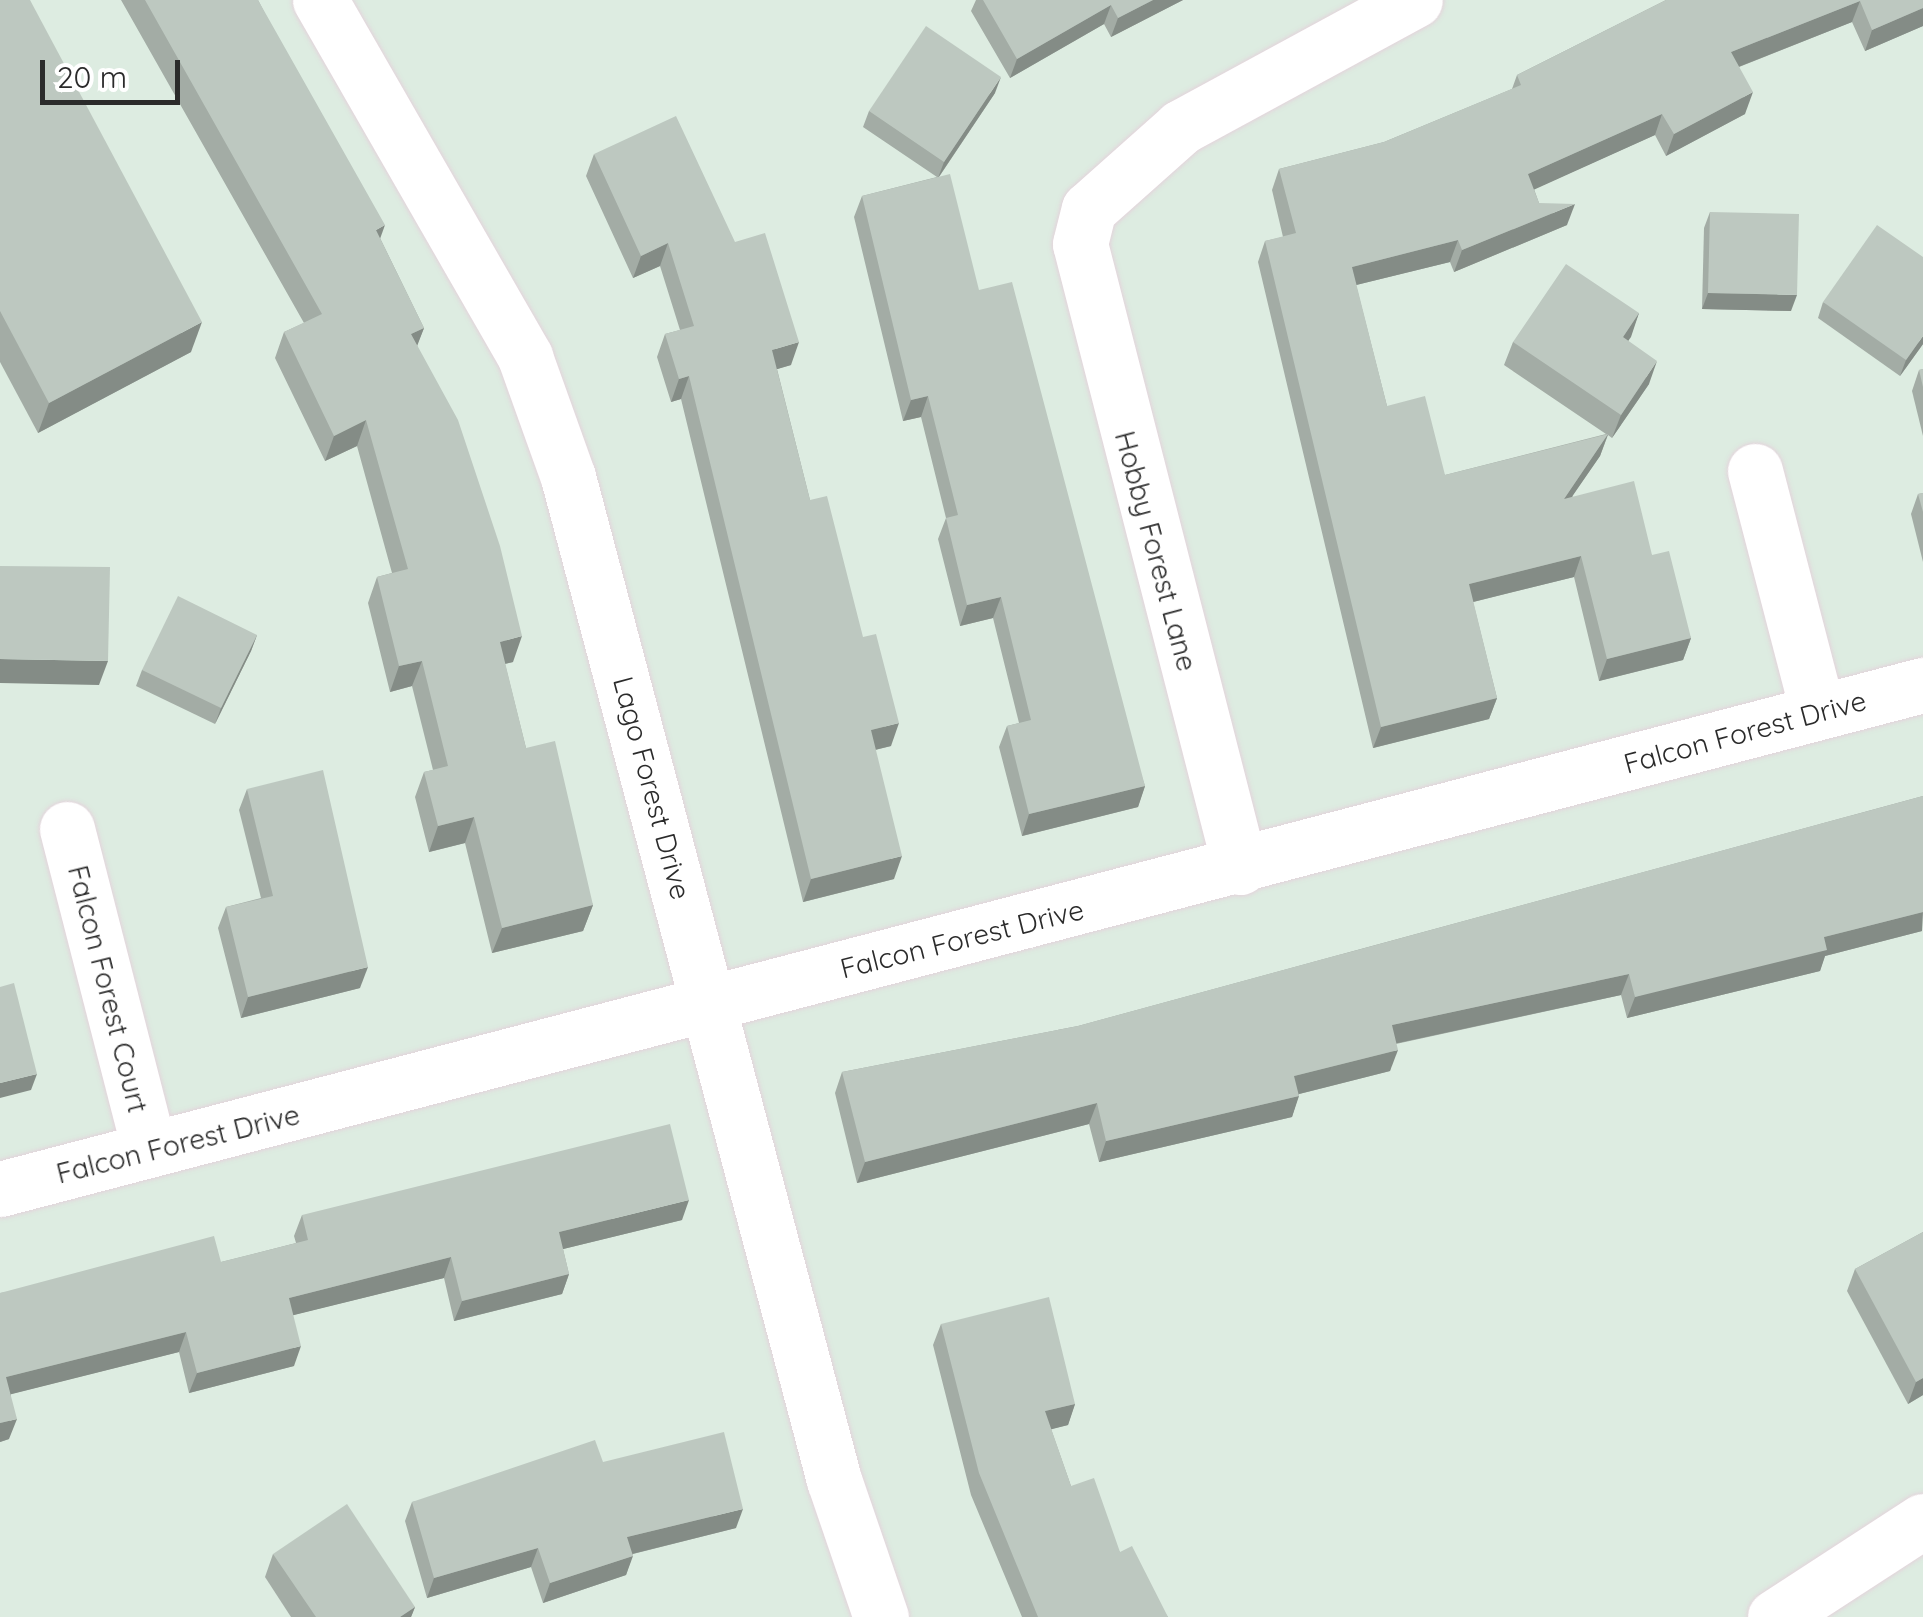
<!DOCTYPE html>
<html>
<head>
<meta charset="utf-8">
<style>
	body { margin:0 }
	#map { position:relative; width:1923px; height:1617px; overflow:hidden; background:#ddece1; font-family:Quicksand,sans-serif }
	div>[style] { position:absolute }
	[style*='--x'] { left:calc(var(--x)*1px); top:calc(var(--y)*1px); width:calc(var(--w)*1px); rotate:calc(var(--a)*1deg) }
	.roads { filter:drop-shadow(0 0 2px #e3d3db) drop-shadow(0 0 2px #e3d3db) }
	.minor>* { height:55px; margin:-27.5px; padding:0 27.5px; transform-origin:27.5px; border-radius:27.5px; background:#fff }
	.wall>* { inset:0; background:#a3aca5 }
	.shaded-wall>* { inset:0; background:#848c86 }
	.building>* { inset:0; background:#bdc8c0 }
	span { translate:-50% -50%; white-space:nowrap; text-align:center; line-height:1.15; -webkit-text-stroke:10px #fff; paint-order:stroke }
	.street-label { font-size:28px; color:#2b2b2b }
	.scale { position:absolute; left:40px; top:60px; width:140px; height:45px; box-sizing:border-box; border:5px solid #2b2b2b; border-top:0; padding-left:12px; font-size:30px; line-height:35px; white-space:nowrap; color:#2b2b2b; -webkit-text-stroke:8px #fff; paint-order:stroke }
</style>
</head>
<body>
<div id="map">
	<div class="roads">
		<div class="minor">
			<div style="--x:320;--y:0;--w:412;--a:60.1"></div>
			<div style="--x:525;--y:357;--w:127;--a:70.3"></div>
			<div style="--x:568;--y:477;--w:1038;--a:75.15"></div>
			<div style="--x:834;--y:1480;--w:145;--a:71.1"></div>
			<div style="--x:1755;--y:471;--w:249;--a:75.4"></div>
			<div style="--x:67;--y:829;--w:330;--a:75.6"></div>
			<div style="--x:1240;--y:867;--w:643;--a:-104.4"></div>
			<div style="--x:1080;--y:244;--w:36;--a:-76"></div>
			<div style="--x:1089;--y:209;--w:123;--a:-41.7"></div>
			<div style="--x:1181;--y:127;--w:266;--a:-28.5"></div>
			<div style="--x:0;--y:1189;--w:1988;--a:-14.69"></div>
			<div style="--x:1775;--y:1617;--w:176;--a:-33"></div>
		</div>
	</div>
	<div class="wall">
		<div style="clip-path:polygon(0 0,191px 352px,38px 433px,0 362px)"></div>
		<div style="clip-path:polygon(121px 0,258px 0,380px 238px,424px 328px,417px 345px,513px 662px,505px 664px,526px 748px,593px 905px,583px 931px,492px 953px,465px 843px,429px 852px,415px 797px,424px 772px,433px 770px,412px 686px,390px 692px,368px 603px,377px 577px,392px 573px,357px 446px,325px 461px,275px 358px,284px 332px,304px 323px)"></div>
		<div style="clip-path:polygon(976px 0,1183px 0,1111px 37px,1104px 24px,1010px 78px,971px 11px)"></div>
		<div style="clip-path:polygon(1666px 0,1923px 0,1923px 26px,1865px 51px,1852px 22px,1739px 67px,1745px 114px,1666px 156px,1655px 135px,1534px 189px,1539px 203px,1567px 225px,1454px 272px,1450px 262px,1356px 285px,1387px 406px,1445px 475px,1606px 434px,1504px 365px,1513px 342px,1639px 313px,1628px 341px,1649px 384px,1612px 438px,1608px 435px,1600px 456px,1572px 496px,1652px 555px,1691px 638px,1683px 660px,1599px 681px,1574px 577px,1473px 602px,1497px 698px,1489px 719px,1373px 748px,1258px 262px,1265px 241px,1283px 237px,1272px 190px,1279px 169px,1384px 142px,1512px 89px,1517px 75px)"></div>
		<div style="clip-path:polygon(995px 93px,939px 177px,1145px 786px,1138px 807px,1022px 836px,999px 747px,1007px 726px,1019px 723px,993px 618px,960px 626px,938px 539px,946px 518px,921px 417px,903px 421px,854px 217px,862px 196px,937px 177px,863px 127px,869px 111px)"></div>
		<div style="clip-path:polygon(594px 154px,791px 365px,777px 369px,810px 500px,891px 746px,875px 750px,894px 879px,803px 902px,681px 399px,671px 402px,657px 357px,665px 334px,680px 330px,660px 266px,633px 278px,586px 176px)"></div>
		<div style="clip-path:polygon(1710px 212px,1791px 311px,1702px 309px,1704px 228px)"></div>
		<div style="clip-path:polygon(1823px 302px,1923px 344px,1900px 376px,1818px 318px)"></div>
		<div style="clip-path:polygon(1923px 369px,1923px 436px,1912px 391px,1919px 370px)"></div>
		<div style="clip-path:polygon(1923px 493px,1923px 562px,1911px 514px,1918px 494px)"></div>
		<div style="clip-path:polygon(257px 635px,251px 651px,215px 724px,136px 686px,142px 670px)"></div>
		<div style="clip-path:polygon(247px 789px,360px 988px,241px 1018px,218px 928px,226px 907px,261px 898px,239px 810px)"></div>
		<div style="clip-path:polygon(1923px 796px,1922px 931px,1825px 956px,1820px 971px,1627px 1018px,1621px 995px,1396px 1044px,1390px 1071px,1299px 1094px,1292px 1117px,1099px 1162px,1089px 1124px,857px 1183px,835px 1093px,842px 1072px,1078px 1026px)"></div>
		<div style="clip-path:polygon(302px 1215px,682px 1220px,563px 1249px,569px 1274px,562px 1294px,454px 1321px,444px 1278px,293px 1315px,294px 1366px,189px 1393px,179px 1352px,11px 1394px,9px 1439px,0 1442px,0 1293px,221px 1262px,296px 1243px,294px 1236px)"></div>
		<div style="clip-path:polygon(1923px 1232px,1923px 1395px,1908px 1404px,1847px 1291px,1855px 1269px)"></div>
		<div style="clip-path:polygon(941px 1324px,1075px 1404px,1068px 1425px,1051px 1429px,1071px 1486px,1168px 1617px,1022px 1617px,971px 1495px,933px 1345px)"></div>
		<div style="clip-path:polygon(603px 1462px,736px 1528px,633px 1554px,626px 1575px,543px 1603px,531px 1567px,427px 1598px,405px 1521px,412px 1502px)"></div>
		<div style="clip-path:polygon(273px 1554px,415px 1607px,411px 1617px,291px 1617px,265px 1577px)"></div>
	</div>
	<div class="shaded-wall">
		<div style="clip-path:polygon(1153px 0,1183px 0,1111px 37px,1118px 18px)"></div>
		<div style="clip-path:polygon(1860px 1px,1852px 22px,1723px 73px,1731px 52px)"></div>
		<div style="clip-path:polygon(1111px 5px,1104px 24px,1010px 78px,1017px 59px)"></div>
		<div style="clip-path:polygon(1923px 8px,1923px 26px,1865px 51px,1872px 30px)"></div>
		<div style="clip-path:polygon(1001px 77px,995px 93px,938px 178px,944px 162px)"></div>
		<div style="clip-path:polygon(1753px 92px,1745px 114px,1666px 156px,1674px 134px)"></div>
		<div style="clip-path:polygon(1662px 114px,1655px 135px,1520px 196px,1528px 174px)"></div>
		<div style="clip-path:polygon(1575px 204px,1567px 225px,1454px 272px,1462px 250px)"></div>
		<div style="clip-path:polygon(385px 225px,376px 250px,376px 230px)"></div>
		<div style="clip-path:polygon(1458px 240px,1450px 262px,1344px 288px,1352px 267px)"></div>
		<div style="clip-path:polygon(668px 243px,660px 266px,633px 278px,641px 256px)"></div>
		<div style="clip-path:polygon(1708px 293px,1797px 295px,1791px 311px,1702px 309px)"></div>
		<div style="clip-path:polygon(1639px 313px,1631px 337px,1614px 361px,1623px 337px)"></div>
		<div style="clip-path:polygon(202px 322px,191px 352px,38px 433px,49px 403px)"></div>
		<div style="clip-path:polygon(424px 328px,414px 354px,411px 334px)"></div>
		<div style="clip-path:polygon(1923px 336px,1923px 344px,1900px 376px,1906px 360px)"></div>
		<div style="clip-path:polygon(799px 342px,791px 365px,764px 373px,772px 350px)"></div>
		<div style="clip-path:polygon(1657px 361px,1649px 384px,1612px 438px,1621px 415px)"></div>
		<div style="clip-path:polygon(689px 376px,681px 399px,671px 402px,679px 379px)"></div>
		<div style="clip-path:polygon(928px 396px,921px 417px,903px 421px,911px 400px)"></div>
		<div style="clip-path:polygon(366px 420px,357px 446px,325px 461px,334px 436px)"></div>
		<div style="clip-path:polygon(1608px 434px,1600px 456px,1556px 520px,1564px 499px)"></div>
		<div style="clip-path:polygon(1581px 556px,1574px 577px,1461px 605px,1469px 584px)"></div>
		<div style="clip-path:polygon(1001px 597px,993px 618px,960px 626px,967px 605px)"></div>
		<div style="clip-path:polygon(257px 635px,251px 651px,215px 724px,221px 708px)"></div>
		<div style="clip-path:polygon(522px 636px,513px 662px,491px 667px,500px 642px)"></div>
		<div style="clip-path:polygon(1691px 638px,1683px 660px,1599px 681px,1607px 659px)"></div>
		<div style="clip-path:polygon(0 659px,108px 661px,99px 685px,0 683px)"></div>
		<div style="clip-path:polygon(422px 661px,412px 686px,390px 692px,399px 666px)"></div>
		<div style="clip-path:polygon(1497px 698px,1489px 719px,1373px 748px,1381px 727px)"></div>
		<div style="clip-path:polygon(899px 723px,891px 746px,862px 753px,871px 730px)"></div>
		<div style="clip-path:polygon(1145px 786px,1138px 807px,1022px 836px,1029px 814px)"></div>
		<div style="clip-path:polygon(474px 817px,465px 843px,429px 852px,438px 826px)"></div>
		<div style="clip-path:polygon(902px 856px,894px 879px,803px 902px,811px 879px)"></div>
		<div style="clip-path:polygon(593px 905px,583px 931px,492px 953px,502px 928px)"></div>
		<div style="clip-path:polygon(1923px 912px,1922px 931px,1825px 956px,1820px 971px,1627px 1018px,1635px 997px,1824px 937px)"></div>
		<div style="clip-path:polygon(368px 967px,360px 988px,241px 1018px,248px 997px)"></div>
		<div style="clip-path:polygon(1629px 974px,1621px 995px,1384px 1046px,1392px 1025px)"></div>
		<div style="clip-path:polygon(1398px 1050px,1390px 1071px,1287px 1097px,1294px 1076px)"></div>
		<div style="clip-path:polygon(37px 1074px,31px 1090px,0 1098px,0 1083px)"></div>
		<div style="clip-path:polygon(1299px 1096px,1292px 1117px,1099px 1162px,1106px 1141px)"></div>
		<div style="clip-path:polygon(1097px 1103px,1089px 1124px,857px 1183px,865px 1162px)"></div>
		<div style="clip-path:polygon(689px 1200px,682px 1220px,551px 1252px,559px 1232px)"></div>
		<div style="clip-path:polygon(451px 1257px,444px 1278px,282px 1318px,289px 1298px)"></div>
		<div style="clip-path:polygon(569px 1274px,562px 1294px,454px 1321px,462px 1301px)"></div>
		<div style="clip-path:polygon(186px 1332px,179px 1352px,0 1397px,6px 1377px)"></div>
		<div style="clip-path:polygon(301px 1346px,294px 1366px,189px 1393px,197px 1373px)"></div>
		<div style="clip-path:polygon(1923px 1378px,1923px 1395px,1908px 1404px,1916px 1382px)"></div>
		<div style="clip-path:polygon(1075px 1404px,1068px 1425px,1037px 1433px,1045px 1411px)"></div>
		<div style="clip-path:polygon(17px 1419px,9px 1439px,0 1442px,0 1423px)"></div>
		<div style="clip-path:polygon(743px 1509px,736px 1528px,620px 1557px,627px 1537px)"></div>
		<div style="clip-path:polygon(538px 1548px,531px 1567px,427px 1598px,434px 1578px)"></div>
		<div style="clip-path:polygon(633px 1556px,626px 1575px,543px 1603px,550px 1583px)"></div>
		<div style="clip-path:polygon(415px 1607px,411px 1617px,400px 1617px)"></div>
	</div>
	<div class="building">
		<div style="clip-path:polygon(0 0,30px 0,202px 322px,49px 403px,0 311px)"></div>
		<div style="clip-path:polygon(145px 0,258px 0,385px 225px,376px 230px,424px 328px,411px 334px,458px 420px,500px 546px,522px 636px,500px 642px,526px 748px,555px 741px,593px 905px,502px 928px,474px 817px,438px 826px,424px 772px,448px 766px,422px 661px,399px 666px,377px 577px,408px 569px,366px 420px,334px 436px,284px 332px,322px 314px)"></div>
		<div style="clip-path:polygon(983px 0,1153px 0,1118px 18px,1111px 5px,1017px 59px)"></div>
		<div style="clip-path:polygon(1666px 0,1923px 0,1923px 8px,1872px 30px,1860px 1px,1731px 52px,1753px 92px,1674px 134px,1662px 114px,1528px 174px,1539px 203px,1575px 204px,1462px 250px,1458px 240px,1352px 267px,1387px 406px,1425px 396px,1445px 475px,1608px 434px,1564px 499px,1634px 481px,1652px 555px,1669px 551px,1691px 638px,1607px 659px,1581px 556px,1469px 584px,1497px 698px,1381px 727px,1265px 241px,1296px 233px,1279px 169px,1384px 142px,1521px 85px,1517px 75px)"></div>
		<div style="clip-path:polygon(926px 26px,1001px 77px,944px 162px,869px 111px)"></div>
		<div style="clip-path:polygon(676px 116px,735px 242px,765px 233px,799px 342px,772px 350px,810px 500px,827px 496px,863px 637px,876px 634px,899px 723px,871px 730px,902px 856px,811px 879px,689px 376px,679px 379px,665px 334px,694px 326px,668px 243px,641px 256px,594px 154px)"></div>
		<div style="clip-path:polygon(950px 174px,979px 290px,1012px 282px,1145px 786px,1029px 814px,1007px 726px,1031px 720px,1001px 597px,967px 605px,946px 518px,958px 515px,928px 396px,911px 400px,862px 196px)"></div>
		<div style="clip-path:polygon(1710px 212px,1799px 214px,1797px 295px,1708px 293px)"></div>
		<div style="clip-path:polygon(1877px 225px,1923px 257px,1923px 336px,1906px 360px,1823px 302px)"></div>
		<div style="clip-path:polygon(1566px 264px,1639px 313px,1623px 337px,1657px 361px,1621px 415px,1513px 342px)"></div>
		<div style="clip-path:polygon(1923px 369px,1923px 387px,1919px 370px)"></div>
		<div style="clip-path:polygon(1923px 493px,1923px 512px,1918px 494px)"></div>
		<div style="clip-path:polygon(0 566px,110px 567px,108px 661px,0 659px)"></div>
		<div style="clip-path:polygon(178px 596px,257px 635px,221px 708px,142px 670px)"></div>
		<div style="clip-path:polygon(323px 770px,368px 967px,248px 997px,226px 907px,273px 896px,247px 789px)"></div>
		<div style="clip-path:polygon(1923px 796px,1923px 912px,1824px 937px,1827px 950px,1635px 997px,1629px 974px,1392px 1025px,1398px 1050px,1294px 1076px,1299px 1096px,1106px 1141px,1097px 1103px,865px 1162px,842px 1072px,1078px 1026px)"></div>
		<div style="clip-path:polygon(14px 983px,37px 1074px,0 1083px,0 987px)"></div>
		<div style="clip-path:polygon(670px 1124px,689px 1200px,559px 1232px,569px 1274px,462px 1301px,451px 1257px,289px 1298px,301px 1346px,197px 1373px,186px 1332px,6px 1377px,17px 1419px,0 1423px,0 1293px,214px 1236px,221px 1262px,308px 1240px,302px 1215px)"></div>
		<div style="clip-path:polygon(1923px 1232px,1923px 1378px,1916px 1382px,1855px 1269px)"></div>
		<div style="clip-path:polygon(1049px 1297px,1075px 1404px,1045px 1411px,1071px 1486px,1094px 1478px,1120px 1552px,1132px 1546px,1168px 1617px,1038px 1617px,979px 1473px,941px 1324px)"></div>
		<div style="clip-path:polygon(724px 1432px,743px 1509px,627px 1537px,633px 1556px,550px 1583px,538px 1548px,434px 1578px,412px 1502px,595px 1440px,603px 1462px)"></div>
		<div style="clip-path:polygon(347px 1504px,415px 1607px,400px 1617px,316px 1617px,273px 1554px)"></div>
	</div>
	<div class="street-label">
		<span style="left:1156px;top:551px;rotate:75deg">Hobby Forest Lane</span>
		<span style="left:1745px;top:732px;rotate:-15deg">Falcon Forest Drive</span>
		<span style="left:652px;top:788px;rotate:75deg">Lago Forest Drive</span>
		<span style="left:962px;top:939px;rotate:-14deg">Falcon Forest Drive</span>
		<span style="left:108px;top:989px;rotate:76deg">Falcon Forest Court</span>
		<span style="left:178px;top:1144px;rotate:-14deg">Falcon Forest Drive</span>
	</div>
	<div class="scale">20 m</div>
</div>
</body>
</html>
